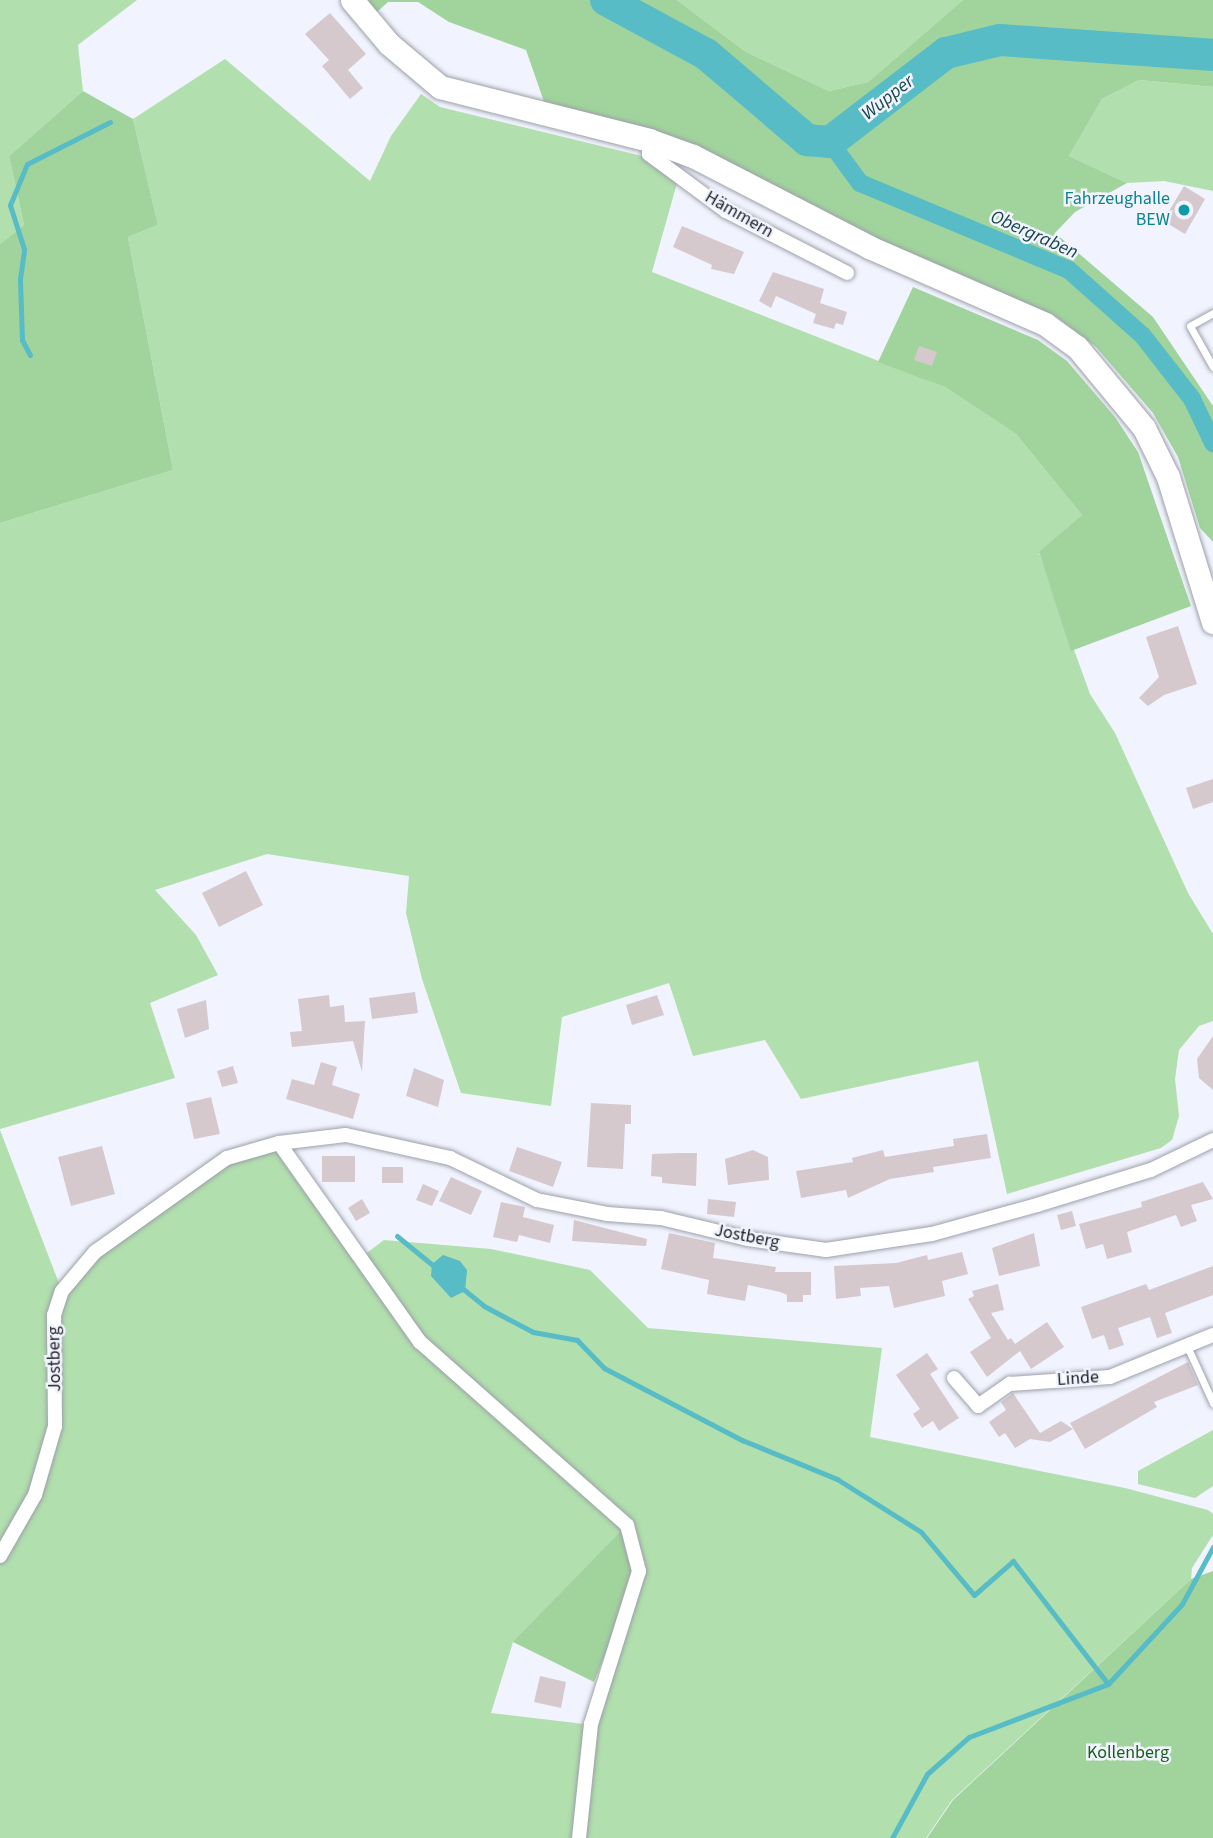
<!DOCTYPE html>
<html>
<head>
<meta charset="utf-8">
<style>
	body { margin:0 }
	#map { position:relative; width:1213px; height:1838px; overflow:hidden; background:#f1f4fe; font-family:"Source Sans 3",sans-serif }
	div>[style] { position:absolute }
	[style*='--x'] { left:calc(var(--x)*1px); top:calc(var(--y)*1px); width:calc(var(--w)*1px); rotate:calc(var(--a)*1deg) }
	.green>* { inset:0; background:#b1dfad }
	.forest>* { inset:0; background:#a1d49c }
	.water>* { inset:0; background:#58bcc7 }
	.stream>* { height:5px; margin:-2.5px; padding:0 2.5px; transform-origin:2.5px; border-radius:2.5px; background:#58bcc7 }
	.canal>* { height:18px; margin:-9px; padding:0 9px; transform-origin:9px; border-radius:9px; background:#58bcc7 }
	.river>* { height:32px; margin:-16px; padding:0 16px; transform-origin:16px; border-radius:16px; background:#58bcc7 }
	.building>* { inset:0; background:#d5c9ce }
	.roads { filter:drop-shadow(0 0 2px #9da0a9) drop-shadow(0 0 2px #9da0a9) }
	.lane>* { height:7px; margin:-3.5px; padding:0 3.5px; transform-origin:3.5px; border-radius:3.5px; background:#fff }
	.street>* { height:14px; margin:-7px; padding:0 7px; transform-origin:7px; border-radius:7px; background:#fff }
	.primary>* { height:23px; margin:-11.5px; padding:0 11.5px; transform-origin:11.5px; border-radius:11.5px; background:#fff }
	.dots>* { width:19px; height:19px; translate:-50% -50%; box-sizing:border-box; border:4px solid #f1f4fe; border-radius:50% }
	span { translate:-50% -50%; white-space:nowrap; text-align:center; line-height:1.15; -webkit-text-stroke:5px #f1f4fe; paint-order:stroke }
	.culture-label { font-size:18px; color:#0d838f }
	.right { translate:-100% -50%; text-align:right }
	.street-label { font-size:18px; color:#222327 }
	.park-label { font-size:18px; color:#1a5f18 }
	.water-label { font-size:19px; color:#19464b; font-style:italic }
</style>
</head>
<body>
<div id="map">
	<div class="green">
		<div style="clip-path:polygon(0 0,137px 0,78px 45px,83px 91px,9px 156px,24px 225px,0 244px)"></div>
		<div style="clip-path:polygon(677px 0,963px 0,868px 82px,829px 91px,746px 52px)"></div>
		<div style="clip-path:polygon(225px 59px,370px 181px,391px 136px,421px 94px,440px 107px,646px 157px,677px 183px,652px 272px,945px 387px,1016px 434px,1082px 515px,1039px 553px,1090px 694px,1115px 733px,1188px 893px,1213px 934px,1213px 1021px,1199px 1026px,1179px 1050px,1175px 1079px,1179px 1116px,1172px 1140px,1161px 1148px,1007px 1194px,978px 1061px,801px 1099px,765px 1040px,693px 1056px,669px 983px,562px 1017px,551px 1106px,461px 1093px,422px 979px,406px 913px,409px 876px,267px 854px,155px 890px,196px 935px,218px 975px,150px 1003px,175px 1078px,0 1129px,0 523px,173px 470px,128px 237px,158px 225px,133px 119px)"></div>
		<div style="clip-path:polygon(1139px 80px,1213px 87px,1213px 191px,1164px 181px,1127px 183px,1069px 156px,1102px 99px)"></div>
		<div style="clip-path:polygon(evenodd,0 1130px,62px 1291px,95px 1252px,227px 1158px,279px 1143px,360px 1258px,384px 1240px,491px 1249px,590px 1270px,648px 1328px,882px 1348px,870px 1437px,1125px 1488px,1208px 1510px,1213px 1514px,1213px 1535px,1192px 1568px,1191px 1579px,952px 1800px,926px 1838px,0 1838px,0 1130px,639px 1571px,597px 1726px,581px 1816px,584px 1724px,491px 1713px,513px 1642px,639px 1571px)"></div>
		<div style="clip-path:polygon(1213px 1430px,1213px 1486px,1195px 1498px,1138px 1484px,1138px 1471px)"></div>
	</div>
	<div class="forest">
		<div style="clip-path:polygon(352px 0,677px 0,746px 52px,829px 91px,868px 82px,963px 0,1213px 0,1213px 87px,1139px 80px,1102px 99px,1069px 156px,1127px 183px,1075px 212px,1055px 233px,1153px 317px,1213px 406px,1213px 542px,1200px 528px,1178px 457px,1153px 413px,1096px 347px,1055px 316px,736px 177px,549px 116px,526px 50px,449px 22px,418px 2px,388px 2px,368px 20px)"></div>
		<div style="clip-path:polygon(83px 91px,133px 119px,158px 225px,128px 237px,173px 470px,0 523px,0 244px,24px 225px,9px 156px)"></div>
		<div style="clip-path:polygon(913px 287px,1038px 340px,1067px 361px,1115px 417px,1138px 452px,1191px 606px,1071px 651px,1039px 552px,1082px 515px,1016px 434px,945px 387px,878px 362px)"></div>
		<div style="clip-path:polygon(627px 1525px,639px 1571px,594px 1682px,513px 1642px)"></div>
		<div style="clip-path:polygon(1213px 1571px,1213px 1838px,927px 1838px,953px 1800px,1191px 1579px)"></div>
	</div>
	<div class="water">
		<div style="clip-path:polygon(443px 1255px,460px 1261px,467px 1270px,465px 1291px,451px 1298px,431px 1276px,432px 1264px)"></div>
	</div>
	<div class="stream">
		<div style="--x:30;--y:355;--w:17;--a:-118"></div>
		<div style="--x:22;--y:340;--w:61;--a:-91.9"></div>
		<div style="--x:20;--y:279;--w:30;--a:-82"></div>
		<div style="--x:24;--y:249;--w:46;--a:-107.7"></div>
		<div style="--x:10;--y:205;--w:44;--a:-67.5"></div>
		<div style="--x:27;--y:164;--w:93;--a:-26.8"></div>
		<div style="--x:397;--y:1236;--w:49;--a:39.2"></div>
		<div style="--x:462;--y:1288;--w:28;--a:39"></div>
		<div style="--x:484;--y:1306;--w:55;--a:28"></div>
		<div style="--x:533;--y:1332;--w:45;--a:10.3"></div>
		<div style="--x:577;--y:1340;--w:39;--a:46"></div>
		<div style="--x:604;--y:1368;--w:156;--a:27.6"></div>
		<div style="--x:742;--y:1440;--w:103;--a:22.3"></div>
		<div style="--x:837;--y:1479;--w:99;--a:32.2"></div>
		<div style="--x:921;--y:1532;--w:82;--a:49.9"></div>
		<div style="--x:974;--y:1595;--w:52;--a:-41.1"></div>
		<div style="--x:1013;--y:1561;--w:155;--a:52.3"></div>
		<div style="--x:892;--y:1838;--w:73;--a:-61.3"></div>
		<div style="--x:927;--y:1774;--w:56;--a:-41.4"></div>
		<div style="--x:969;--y:1737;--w:149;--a:-20.9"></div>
		<div style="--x:1108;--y:1684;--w:109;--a:-47.2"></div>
		<div style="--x:1182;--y:1604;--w:65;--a:-61.5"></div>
	</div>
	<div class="canal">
		<div style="--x:830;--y:142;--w:51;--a:53.8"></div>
		<div style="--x:860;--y:183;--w:226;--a:22.6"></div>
		<div style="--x:1069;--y:270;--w:99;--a:41.7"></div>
		<div style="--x:1143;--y:336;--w:80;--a:52.1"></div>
		<div style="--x:1192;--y:399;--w:49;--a:64.5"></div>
	</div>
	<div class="river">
		<div style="--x:606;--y:0;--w:114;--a:28.4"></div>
		<div style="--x:706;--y:54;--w:133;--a:40.4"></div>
		<div style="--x:807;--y:140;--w:23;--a:5"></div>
		<div style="--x:830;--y:142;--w:146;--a:-37.5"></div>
		<div style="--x:946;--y:53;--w:56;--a:-13.5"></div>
		<div style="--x:1000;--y:40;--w:214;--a:4"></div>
	</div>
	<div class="building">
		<div style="clip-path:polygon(330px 13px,366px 54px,348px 70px,363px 88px,350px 99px,322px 66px,329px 60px,305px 34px)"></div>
		<div style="clip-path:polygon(1184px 186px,1205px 199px,1185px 234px,1163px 221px)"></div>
		<div style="clip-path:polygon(682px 226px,744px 252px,734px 274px,711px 269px,712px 265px,673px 247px)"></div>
		<div style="clip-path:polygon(773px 272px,824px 289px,820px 303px,847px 312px,843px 325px,836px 323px,834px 329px,813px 323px,816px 314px,776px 296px,771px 308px,759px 301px)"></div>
		<div style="clip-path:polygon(919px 346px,937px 352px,932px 366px,914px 360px)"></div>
		<div style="clip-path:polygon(1178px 626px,1197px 684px,1164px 695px,1148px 706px,1139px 698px,1159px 677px,1146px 637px)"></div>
		<div style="clip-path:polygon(1213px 779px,1213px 802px,1193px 809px,1186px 788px)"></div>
		<div style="clip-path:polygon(246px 871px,263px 905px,219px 927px,202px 893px)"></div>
		<div style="clip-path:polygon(415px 992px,418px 1013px,372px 1019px,369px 998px)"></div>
		<div style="clip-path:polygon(329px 995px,330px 1007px,344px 1005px,345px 1022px,365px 1021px,362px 1072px,353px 1041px,292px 1047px,290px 1032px,302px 1031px,298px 999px)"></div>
		<div style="clip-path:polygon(657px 995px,664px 1015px,632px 1025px,626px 1005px)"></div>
		<div style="clip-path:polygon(206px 1000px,209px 1029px,185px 1038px,177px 1009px)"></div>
		<div style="clip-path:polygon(1213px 1036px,1213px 1090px,1199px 1078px,1197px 1059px)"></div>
		<div style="clip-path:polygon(321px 1062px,337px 1067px,332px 1085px,360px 1094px,353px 1119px,286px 1099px,292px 1079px,314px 1085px)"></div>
		<div style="clip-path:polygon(233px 1066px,238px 1083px,222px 1087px,217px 1071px)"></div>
		<div style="clip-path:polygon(414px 1068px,444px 1080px,438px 1107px,406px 1096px)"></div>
		<div style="clip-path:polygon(211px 1097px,220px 1134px,194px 1139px,186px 1103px)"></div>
		<div style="clip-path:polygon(591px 1103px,631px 1105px,631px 1124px,625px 1124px,623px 1169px,587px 1167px)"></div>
		<div style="clip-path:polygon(987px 1134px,991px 1158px,933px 1167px,934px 1172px,890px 1179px,848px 1198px,846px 1190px,801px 1198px,796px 1171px,853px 1162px,852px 1158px,883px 1150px,885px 1157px,954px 1146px,953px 1139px)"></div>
		<div style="clip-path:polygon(102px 1146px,115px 1194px,71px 1206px,58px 1157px)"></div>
		<div style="clip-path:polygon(517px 1147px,562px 1162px,553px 1187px,509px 1171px)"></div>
		<div style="clip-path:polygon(753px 1150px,768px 1157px,769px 1180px,728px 1185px,725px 1159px)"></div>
		<div style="clip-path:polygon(680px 1153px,697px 1153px,696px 1186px,662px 1183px,662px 1177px,651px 1176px,652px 1154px)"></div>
		<div style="clip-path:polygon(322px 1156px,355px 1156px,355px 1182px,322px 1182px)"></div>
		<div style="clip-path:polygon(382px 1167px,403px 1167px,403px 1183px,382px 1183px)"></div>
		<div style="clip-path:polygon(451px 1177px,482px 1191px,471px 1215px,439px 1201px)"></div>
		<div style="clip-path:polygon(1203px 1182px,1213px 1199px,1191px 1205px,1197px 1221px,1181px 1227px,1176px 1215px,1127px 1232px,1132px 1252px,1107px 1259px,1103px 1244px,1086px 1249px,1079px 1224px,1142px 1207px,1141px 1202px)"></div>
		<div style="clip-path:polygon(423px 1184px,439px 1191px,432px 1206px,416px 1200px)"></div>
		<div style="clip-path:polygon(362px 1199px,370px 1213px,356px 1221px,348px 1208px)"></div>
		<div style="clip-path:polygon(708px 1199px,736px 1202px,734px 1217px,707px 1214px)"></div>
		<div style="clip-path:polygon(501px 1202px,525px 1207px,523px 1217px,554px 1225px,550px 1243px,519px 1235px,517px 1242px,493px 1237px)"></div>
		<div style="clip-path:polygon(1072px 1211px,1076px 1226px,1061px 1230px,1057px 1215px)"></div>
		<div style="clip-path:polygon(574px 1220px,647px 1239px,646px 1246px,572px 1241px)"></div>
		<div style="clip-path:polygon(669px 1233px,715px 1243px,713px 1258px,776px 1267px,775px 1272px,811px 1272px,811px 1295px,803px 1295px,803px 1302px,787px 1302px,787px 1295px,780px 1292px,748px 1285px,745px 1301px,707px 1294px,709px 1280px,661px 1269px)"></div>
		<div style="clip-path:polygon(1034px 1233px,1040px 1266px,999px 1276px,992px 1248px)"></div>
		<div style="clip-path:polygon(962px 1252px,968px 1274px,942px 1281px,945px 1296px,894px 1308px,889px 1286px,860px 1288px,861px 1296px,836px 1299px,834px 1266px,896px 1263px,927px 1255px,928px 1260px)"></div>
		<div style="clip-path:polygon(1213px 1266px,1213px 1295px,1165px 1313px,1172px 1333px,1157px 1338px,1150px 1317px,1118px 1328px,1124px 1345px,1109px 1350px,1104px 1335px,1092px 1339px,1081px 1307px,1146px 1284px,1149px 1290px)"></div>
		<div style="clip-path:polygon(998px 1284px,1004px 1310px,991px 1313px,1008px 1340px,1011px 1338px,1015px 1344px,1047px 1322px,1064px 1347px,1031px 1369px,1020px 1351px,987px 1377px,970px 1352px,991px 1338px,968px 1299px,974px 1296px,972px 1291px)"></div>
		<div style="clip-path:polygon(927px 1353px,938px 1369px,930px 1374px,959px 1418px,939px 1431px,933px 1421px,922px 1428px,913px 1414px,920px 1409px,896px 1375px)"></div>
		<div style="clip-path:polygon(1188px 1362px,1198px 1385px,1154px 1402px,1157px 1407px,1085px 1449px,1070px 1423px)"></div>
		<div style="clip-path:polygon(1013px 1393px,1040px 1433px,1061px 1421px,1073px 1429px,1050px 1442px,1030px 1439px,1015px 1448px,1005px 1433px,999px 1437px,989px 1422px,1006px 1410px,1001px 1402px)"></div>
		<div style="clip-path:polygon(540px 1676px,566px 1682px,561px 1708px,534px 1702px)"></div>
	</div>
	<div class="roads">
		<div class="lane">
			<div style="--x:1213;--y:313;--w:26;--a:151"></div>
			<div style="--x:1190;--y:326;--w:47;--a:60.7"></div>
			<div style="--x:1187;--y:1346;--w:63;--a:65.5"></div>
		</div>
		<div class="street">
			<div style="--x:649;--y:140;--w:14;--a:90"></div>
			<div style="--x:649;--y:154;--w:96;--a:36.5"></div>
			<div style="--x:726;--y:211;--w:136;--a:27.1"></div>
			<div style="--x:279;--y:1143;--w:244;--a:54.7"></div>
			<div style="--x:420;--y:1342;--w:276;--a:41.5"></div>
			<div style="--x:627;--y:1525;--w:48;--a:75.4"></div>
			<div style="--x:639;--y:1571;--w:160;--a:107.4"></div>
			<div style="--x:591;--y:1724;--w:115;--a:96"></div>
			<div style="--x:954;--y:1378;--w:37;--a:49"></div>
			<div style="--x:978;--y:1406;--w:39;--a:-35"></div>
			<div style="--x:1010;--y:1384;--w:100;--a:-4"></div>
			<div style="--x:1110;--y:1377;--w:111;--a:-22.2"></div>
			<div style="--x:0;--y:1556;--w:70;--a:-60.2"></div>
			<div style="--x:35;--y:1495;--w:72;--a:-73.8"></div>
			<div style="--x:55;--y:1426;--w:111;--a:-90.5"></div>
			<div style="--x:54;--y:1315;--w:25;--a:-72"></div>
			<div style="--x:62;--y:1291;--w:51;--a:-49.8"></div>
			<div style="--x:95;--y:1252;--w:162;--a:-35.5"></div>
			<div style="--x:227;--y:1158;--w:54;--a:-16.1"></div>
			<div style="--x:279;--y:1143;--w:67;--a:-6.8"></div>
			<div style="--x:346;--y:1135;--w:107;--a:12.5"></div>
			<div style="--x:450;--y:1158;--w:97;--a:25.8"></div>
			<div style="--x:537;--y:1200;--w:71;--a:11.3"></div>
			<div style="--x:607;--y:1214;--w:54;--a:4.2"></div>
			<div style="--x:661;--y:1218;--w:89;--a:13.6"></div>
			<div style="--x:748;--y:1239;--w:79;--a:8"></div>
			<div style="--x:826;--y:1250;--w:107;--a:-8.6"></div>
			<div style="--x:932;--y:1234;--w:109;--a:-15.4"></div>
			<div style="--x:1037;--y:1205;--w:119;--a:-17.1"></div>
			<div style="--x:1151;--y:1170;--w:69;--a:-25.8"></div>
		</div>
		<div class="primary">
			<div style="--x:352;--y:0;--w:57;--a:49.9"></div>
			<div style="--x:389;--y:44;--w:67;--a:40.1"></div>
			<div style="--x:440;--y:87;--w:216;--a:14.2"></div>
			<div style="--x:649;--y:140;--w:47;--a:20"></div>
			<div style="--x:693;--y:156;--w:198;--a:27.3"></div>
			<div style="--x:869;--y:247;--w:192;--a:23.6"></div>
			<div style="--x:1045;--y:324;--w:39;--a:36"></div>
			<div style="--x:1077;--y:347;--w:105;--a:50.4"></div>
			<div style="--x:1144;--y:428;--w:55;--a:63.9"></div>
			<div style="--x:1168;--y:477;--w:152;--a:72.8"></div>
		</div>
	</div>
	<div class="dots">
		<div style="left:1184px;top:210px;background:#0f9aa8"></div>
	</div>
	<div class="culture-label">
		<span class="right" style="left:1170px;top:210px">Fahrzeughalle<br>BEW</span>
	</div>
	<div class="street-label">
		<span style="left:739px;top:215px;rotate:30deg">Hämmern</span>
		<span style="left:747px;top:1237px;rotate:11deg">Jostberg</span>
		<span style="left:55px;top:1359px;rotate:-91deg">Jostberg</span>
		<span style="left:1078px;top:1379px;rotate:-4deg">Linde</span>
	</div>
	<div class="park-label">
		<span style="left:1128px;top:1753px">Kollenberg</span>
	</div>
	<div class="water-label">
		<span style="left:888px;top:98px;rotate:-38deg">Wupper</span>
		<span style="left:1034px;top:235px;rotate:24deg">Obergraben</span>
	</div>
</div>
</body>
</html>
